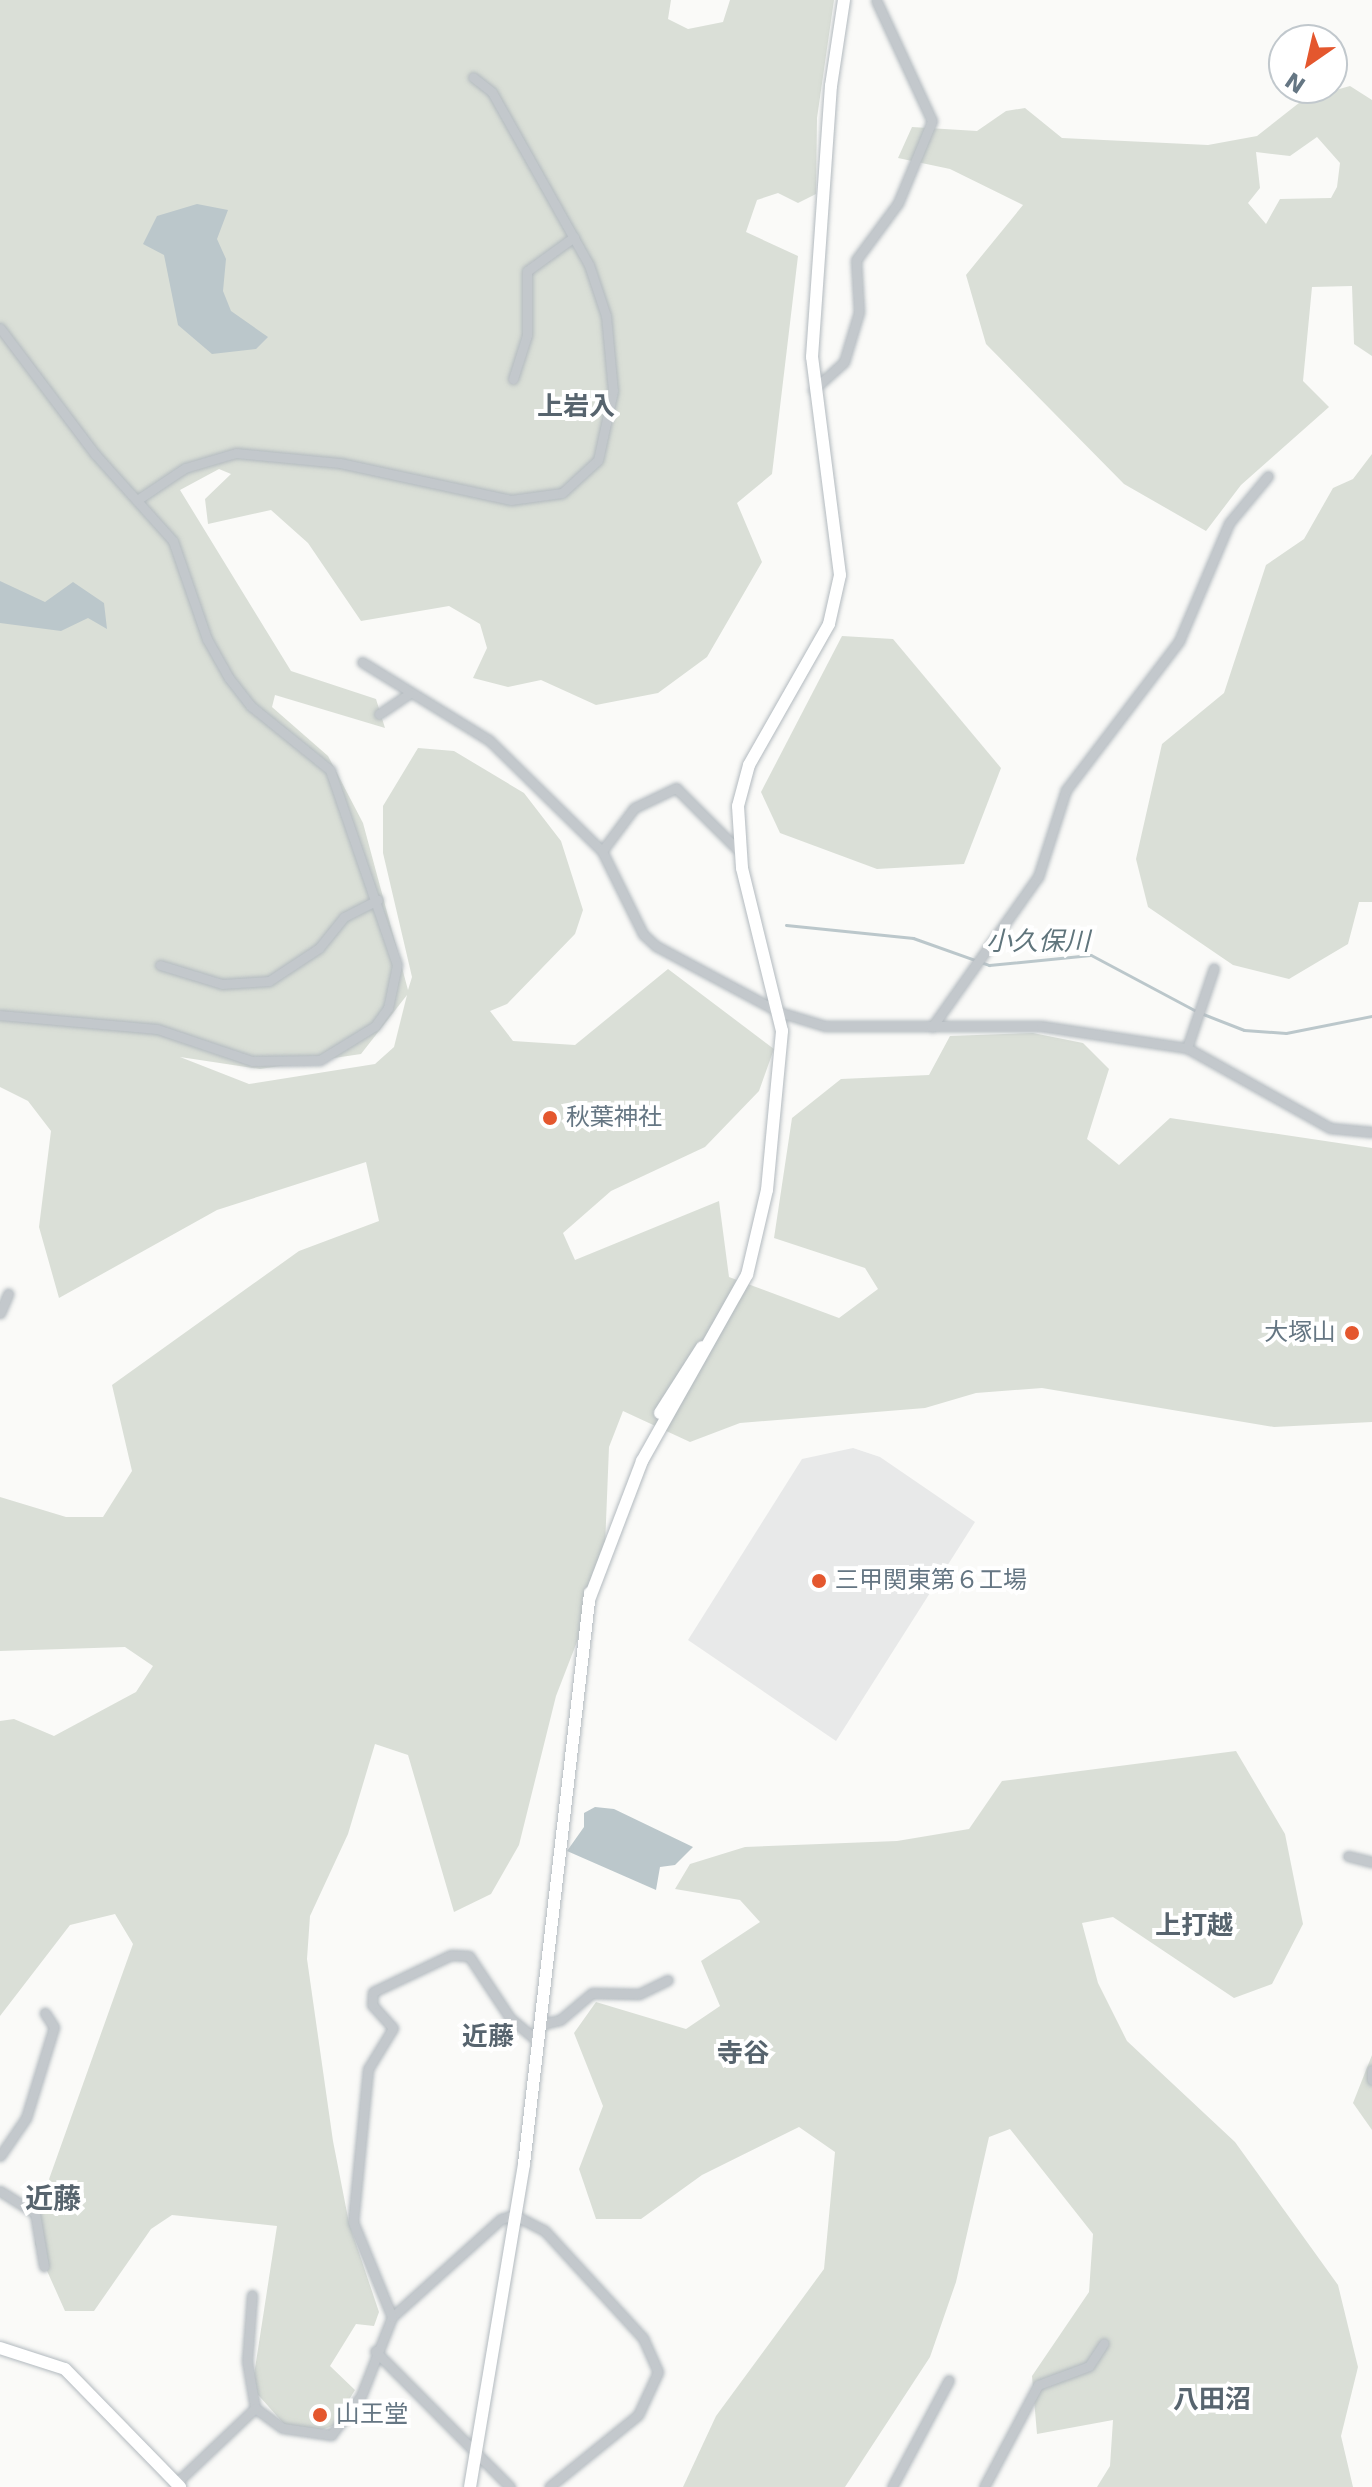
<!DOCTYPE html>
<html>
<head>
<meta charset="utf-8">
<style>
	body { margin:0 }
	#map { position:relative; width:1372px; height:2487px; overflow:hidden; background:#fafaf8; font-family:"DejaVu Sans","Noto Sans JP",sans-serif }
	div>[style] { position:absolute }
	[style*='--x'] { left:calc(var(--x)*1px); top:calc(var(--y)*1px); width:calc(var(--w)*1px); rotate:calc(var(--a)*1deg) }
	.built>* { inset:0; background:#e8e9e9 }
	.green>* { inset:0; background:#dadfd7 }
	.water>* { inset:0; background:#bbc7cb }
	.stream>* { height:3px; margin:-1.5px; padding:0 1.5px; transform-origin:1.5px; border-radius:1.5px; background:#bbc7cb }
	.roads { filter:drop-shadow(0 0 2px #b3babf) drop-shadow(0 0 2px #b3babf) }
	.street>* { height:9px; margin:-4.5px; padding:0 4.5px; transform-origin:4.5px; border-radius:4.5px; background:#c3c8cc }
	.secondary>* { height:12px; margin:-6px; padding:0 6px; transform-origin:6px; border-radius:6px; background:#fff }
	.dots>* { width:22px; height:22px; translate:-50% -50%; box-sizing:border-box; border:4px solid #fff; border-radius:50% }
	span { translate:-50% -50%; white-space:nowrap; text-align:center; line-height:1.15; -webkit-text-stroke:8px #fff; paint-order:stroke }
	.poi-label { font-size:24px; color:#657683 }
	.left { translate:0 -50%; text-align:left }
	.right { translate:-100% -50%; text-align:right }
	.neighbourhood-label { font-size:26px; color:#57646e; font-weight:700 }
	.water-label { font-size:26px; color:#60757c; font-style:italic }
	.quarter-label { font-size:28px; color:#57646e; font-weight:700 }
	.north { position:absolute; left:1268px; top:24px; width:80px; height:80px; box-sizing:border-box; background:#fff; border:2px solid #c1c8cd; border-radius:50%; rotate:214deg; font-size:22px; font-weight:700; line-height:32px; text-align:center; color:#657683 }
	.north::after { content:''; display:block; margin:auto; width:28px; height:36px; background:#e4572e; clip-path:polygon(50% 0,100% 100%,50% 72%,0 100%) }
</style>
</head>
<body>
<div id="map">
	<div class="built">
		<div style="clip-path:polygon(853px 1448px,880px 1457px,975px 1522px,836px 1741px,688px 1640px,802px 1459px)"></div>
	</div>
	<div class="green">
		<div style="clip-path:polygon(evenodd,0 0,671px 0,668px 19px,688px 29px,723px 22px,730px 0,834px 0,817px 118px,816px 194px,798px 203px,778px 193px,757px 200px,746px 232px,798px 256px,772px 474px,737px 503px,762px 562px,707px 657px,658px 693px,596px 705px,541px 680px,508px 687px,473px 678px,487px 648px,480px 624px,449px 606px,361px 621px,308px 543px,271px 510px,208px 524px,205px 499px,231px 474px,219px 469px,180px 490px,291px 671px,376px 699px,385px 728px,275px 695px,272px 707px,328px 756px,363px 823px,408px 990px,412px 977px,383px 853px,383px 806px,418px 748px,454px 751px,524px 793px,561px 841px,583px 910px,575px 934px,507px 1004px,490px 1011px,513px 1041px,575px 1045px,668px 969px,774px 1049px,759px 1091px,705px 1147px,611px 1191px,563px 1233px,575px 1260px,719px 1201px,729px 1277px,839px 1318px,878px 1289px,865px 1268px,774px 1238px,792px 1118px,841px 1079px,929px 1075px,950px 1036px,1033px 1033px,1083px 1043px,1109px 1069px,1087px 1139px,1119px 1165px,1170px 1118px,1372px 1148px,1372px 1422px,1274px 1427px,1042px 1388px,976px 1393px,925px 1408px,740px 1423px,690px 1442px,623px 1411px,609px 1447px,604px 1572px,556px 1696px,519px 1845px,491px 1894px,454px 1912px,408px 1755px,375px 1744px,348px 1834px,310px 1916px,307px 1959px,333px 2141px,349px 2223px,379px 2312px,374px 2326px,356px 2324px,330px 2366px,355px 2390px,333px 2426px,321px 2430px,285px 2425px,252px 2388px,277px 2226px,172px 2215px,151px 2229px,94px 2311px,65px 2311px,35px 2244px,43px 2196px,133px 1944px,115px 1914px,70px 1925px,0 2016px,0 1721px,14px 1719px,54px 1736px,136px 1692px,153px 1666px,125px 1647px,0 1651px,0 1497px,66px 1517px,103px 1517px,132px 1471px,112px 1385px,299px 1251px,379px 1221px,366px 1162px,217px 1210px,59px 1298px,39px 1227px,51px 1131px,28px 1101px,0 1087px,0 0,407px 995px,394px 1047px,375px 1064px,249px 1084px,180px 1057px,260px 1069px,361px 1054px,407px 995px)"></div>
		<div style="clip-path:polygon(evenodd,1350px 86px,1372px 100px,1372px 356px,1354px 344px,1352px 286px,1312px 287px,1303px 381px,1329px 407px,1241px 485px,1206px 531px,1124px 484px,986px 344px,966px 275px,1023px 205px,950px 169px,898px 158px,912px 127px,977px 131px,1006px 111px,1025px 108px,1062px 138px,1208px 145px,1257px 136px,1304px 99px,1350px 86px,1317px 137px,1340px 163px,1337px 187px,1331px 198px,1280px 199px,1266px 224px,1248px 203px,1260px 188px,1256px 152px,1290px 156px,1317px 137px)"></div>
		<div style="clip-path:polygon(1372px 454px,1372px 902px,1359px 902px,1348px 944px,1289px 979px,1233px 965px,1148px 907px,1136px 859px,1162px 744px,1224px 693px,1266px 565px,1304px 539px,1333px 488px,1353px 479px)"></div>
		<div style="clip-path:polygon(842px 636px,893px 639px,1001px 768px,964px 864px,877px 869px,780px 833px,761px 792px)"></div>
		<div style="clip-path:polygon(1236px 1751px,1285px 1834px,1303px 1924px,1272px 1984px,1234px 1998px,1113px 1917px,1082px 1923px,1098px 1983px,1127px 2041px,1235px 2142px,1338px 2285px,1358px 2367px,1341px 2436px,1353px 2487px,1097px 2487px,1110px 2466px,1113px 2420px,1037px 2434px,1032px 2376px,1089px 2292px,1093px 2234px,1010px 2129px,989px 2137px,956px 2282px,930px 2357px,845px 2487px,683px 2487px,716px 2416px,824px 2269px,835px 2152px,799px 2127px,702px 2175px,641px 2219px,596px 2219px,579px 2169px,603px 2106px,574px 2033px,596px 2002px,686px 2029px,720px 2006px,701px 1961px,760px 1922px,740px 1900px,675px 1889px,690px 1864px,745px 1847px,897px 1841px,969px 1829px,1002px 1781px)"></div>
		<div style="clip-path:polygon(1372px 2055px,1372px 2130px,1353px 2103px)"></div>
	</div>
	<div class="water">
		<div style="clip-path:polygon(197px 204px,228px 210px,217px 239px,226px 259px,223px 291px,231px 311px,268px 337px,256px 349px,212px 354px,178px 325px,164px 255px,143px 244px,157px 216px)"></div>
		<div style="clip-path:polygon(0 581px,45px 602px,73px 582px,104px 603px,107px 629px,88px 618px,61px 631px,0 623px)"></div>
		<div style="clip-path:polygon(595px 1807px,614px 1809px,693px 1847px,675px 1865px,660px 1867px,656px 1890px,567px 1851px,584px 1827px,584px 1813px)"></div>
	</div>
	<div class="stream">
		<div style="--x:786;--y:925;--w:128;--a:5.8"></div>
		<div style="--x:913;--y:938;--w:81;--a:19.6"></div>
		<div style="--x:989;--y:965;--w:102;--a:-5.6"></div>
		<div style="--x:1091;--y:955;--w:119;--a:28.1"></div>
		<div style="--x:1203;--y:1014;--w:44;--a:21.3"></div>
		<div style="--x:1244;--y:1030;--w:42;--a:4.1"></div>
		<div style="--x:1286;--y:1033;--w:88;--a:-11.2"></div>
	</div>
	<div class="roads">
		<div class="street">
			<div style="--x:0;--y:328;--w:158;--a:53"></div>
			<div style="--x:95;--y:454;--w:117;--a:48.1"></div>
			<div style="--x:173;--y:541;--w:104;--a:70.9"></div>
			<div style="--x:207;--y:639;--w:45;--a:60.6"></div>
			<div style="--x:229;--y:678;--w:36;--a:52"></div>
			<div style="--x:251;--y:706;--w:102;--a:39"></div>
			<div style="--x:330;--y:770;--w:206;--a:71"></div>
			<div style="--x:397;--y:965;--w:44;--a:101.8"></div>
			<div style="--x:388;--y:1008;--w:22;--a:126"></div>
			<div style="--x:375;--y:1026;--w:65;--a:148.3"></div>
			<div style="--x:320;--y:1060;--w:68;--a:179.2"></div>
			<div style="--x:252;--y:1061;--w:100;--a:-161.4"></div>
			<div style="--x:157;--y:1029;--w:158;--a:-174.9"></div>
			<div style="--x:513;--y:379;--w:46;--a:-72.3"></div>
			<div style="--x:527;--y:335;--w:64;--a:-90"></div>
			<div style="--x:527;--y:271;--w:58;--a:-35.9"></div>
			<div style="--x:813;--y:390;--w:42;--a:-42.1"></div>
			<div style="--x:844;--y:362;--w:52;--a:-73.3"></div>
			<div style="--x:859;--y:312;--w:52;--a:-93.3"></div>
			<div style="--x:856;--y:260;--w:71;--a:-53.6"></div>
			<div style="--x:898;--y:203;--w:89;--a:-67.5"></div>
			<div style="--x:932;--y:121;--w:133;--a:-114.8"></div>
			<div style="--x:137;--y:500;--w:58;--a:-33.7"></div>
			<div style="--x:185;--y:468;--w:53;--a:-16.4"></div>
			<div style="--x:236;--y:453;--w:104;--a:5.5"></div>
			<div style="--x:340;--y:463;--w:175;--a:12.2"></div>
			<div style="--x:511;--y:500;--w:51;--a:-7.8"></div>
			<div style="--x:562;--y:493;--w:49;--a:-42.5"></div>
			<div style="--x:598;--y:460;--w:71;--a:-77.7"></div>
			<div style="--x:613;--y:391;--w:75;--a:-95.3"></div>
			<div style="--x:606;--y:316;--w:54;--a:-108.4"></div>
			<div style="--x:589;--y:265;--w:198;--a:-119.3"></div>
			<div style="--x:492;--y:92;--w:24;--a:-142"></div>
			<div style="--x:362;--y:662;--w:149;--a:31.6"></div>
			<div style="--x:489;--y:740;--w:158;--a:44.5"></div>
			<div style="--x:602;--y:851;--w:93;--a:63.7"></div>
			<div style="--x:643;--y:934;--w:18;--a:43"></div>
			<div style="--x:656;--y:946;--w:140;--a:28.2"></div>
			<div style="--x:779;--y:1012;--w:48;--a:16.9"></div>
			<div style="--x:825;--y:1026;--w:216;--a:0"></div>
			<div style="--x:1041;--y:1026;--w:148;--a:8.6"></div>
			<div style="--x:1187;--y:1048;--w:164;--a:29.2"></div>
			<div style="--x:1330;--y:1128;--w:42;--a:5.4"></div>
			<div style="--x:379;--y:714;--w:36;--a:-34"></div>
			<div style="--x:602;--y:851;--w:54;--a:-53.3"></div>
			<div style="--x:634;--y:808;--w:47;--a:-25.5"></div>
			<div style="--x:676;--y:788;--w:89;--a:45"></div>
			<div style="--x:160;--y:965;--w:65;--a:17"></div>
			<div style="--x:222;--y:984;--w:47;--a:-3.7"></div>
			<div style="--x:269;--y:981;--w:60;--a:-33.4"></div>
			<div style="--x:319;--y:948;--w:40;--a:-51"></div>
			<div style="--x:344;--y:917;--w:38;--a:-27"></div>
			<div style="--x:932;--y:1027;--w:184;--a:-54.8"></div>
			<div style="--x:1038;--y:877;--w:91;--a:-72.2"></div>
			<div style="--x:1066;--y:790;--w:187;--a:-52.8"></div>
			<div style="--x:1179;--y:641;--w:128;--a:-67"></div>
			<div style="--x:1229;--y:523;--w:61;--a:-50.3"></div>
			<div style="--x:1187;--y:1048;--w:84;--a:-71.4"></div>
			<div style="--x:0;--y:1313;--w:21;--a:-67"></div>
			<div style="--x:1348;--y:1856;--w:25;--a:14"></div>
			<div style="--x:538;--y:2025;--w:23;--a:-13"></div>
			<div style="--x:560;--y:2020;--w:42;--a:-40.2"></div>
			<div style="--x:592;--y:1993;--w:47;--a:1.2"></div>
			<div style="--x:639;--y:1994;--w:32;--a:-26"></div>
			<div style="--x:1372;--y:2070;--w:10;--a:90"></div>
			<div style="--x:0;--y:2156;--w:46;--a:-55.6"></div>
			<div style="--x:26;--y:2118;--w:95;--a:-72.9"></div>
			<div style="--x:54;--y:2027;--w:17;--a:-123"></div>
			<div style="--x:0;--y:2191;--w:41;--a:32.2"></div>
			<div style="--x:35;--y:2213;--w:54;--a:80.4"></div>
			<div style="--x:252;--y:2295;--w:66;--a:94.3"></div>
			<div style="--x:247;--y:2361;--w:48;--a:80.3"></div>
			<div style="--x:255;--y:2408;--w:34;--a:36"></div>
			<div style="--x:283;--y:2428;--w:49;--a:8.3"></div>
			<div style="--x:331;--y:2435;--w:49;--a:-52.4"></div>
			<div style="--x:361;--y:2396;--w:85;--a:-68.6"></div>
			<div style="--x:392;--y:2317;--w:147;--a:-42"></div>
			<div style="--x:501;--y:2219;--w:14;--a:-17"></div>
			<div style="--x:514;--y:2215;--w:34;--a:27"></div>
			<div style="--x:544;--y:2230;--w:147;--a:47.5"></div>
			<div style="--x:643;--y:2338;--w:37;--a:66"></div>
			<div style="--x:658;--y:2372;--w:47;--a:114.9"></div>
			<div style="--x:638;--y:2415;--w:114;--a:141"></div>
			<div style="--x:392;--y:2317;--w:103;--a:-112.3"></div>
			<div style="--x:353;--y:2222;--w:154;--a:-84.4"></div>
			<div style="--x:368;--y:2069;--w:48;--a:-58.6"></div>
			<div style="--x:393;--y:2028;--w:31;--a:-132"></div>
			<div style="--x:372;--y:2005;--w:13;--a:-86"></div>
			<div style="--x:373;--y:1992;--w:86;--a:-25.4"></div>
			<div style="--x:451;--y:1955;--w:18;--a:3"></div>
			<div style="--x:469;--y:1956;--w:74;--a:56.5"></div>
			<div style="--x:510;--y:2018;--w:35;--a:40"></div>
			<div style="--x:375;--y:2351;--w:192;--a:45.2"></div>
			<div style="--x:174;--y:2485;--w:112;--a:-43.5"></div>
			<div style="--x:892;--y:2487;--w:121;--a:-62"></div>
			<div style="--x:984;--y:2487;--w:115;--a:-62.1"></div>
			<div style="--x:1038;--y:2385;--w:54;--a:-20.4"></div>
			<div style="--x:1089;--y:2366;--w:27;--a:-57"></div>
		</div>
		<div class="secondary">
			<div style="--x:660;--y:1413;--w:78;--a:-57.5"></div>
			<div style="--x:589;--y:1600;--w:149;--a:-69.1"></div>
			<div style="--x:642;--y:1461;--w:214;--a:-60.6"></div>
			<div style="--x:747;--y:1275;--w:87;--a:-76.8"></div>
			<div style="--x:767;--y:1190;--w:160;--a:-84.6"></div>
			<div style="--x:782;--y:1031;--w:168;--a:-103.8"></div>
			<div style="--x:742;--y:868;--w:62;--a:-93.7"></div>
			<div style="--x:738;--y:806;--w:42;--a:-75"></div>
			<div style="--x:749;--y:765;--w:162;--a:-60.4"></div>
			<div style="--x:829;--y:624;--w:50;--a:-77.3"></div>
			<div style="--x:840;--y:575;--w:220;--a:-97.3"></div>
			<div style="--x:812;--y:357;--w:272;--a:-86"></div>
			<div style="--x:831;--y:86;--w:87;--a:-81.4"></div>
			<div style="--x:0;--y:2348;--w:68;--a:17.9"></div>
			<div style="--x:65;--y:2369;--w:165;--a:45.7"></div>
			<div style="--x:470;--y:2487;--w:327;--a:-80.5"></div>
			<div style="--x:524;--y:2164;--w:575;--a:-83.41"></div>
		</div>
	</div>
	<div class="dots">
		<div style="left:550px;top:1118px;background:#e4572e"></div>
		<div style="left:1352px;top:1333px;background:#e4572e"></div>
		<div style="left:819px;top:1581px;background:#e4572e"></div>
		<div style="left:320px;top:2415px;background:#e4572e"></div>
	</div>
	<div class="poi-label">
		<span class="left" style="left:566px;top:1118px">秋葉神社</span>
		<span class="right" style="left:1336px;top:1333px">大塚山</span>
		<span class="left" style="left:835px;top:1581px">三甲関東第６工場</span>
		<span class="left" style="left:336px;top:2415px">山王堂</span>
	</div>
	<div class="neighbourhood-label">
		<span style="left:576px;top:407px">上岩入</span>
		<span style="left:1194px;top:1926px">上打越</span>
		<span style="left:488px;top:2037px">近藤</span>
		<span style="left:743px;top:2054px">寺谷</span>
		<span style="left:1212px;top:2400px">八田沼</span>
	</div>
	<div class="water-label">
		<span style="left:1038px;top:942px">小久保川</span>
	</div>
	<div class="quarter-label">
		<span style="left:53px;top:2199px">近藤</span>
	</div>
	<div class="north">N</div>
</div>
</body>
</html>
